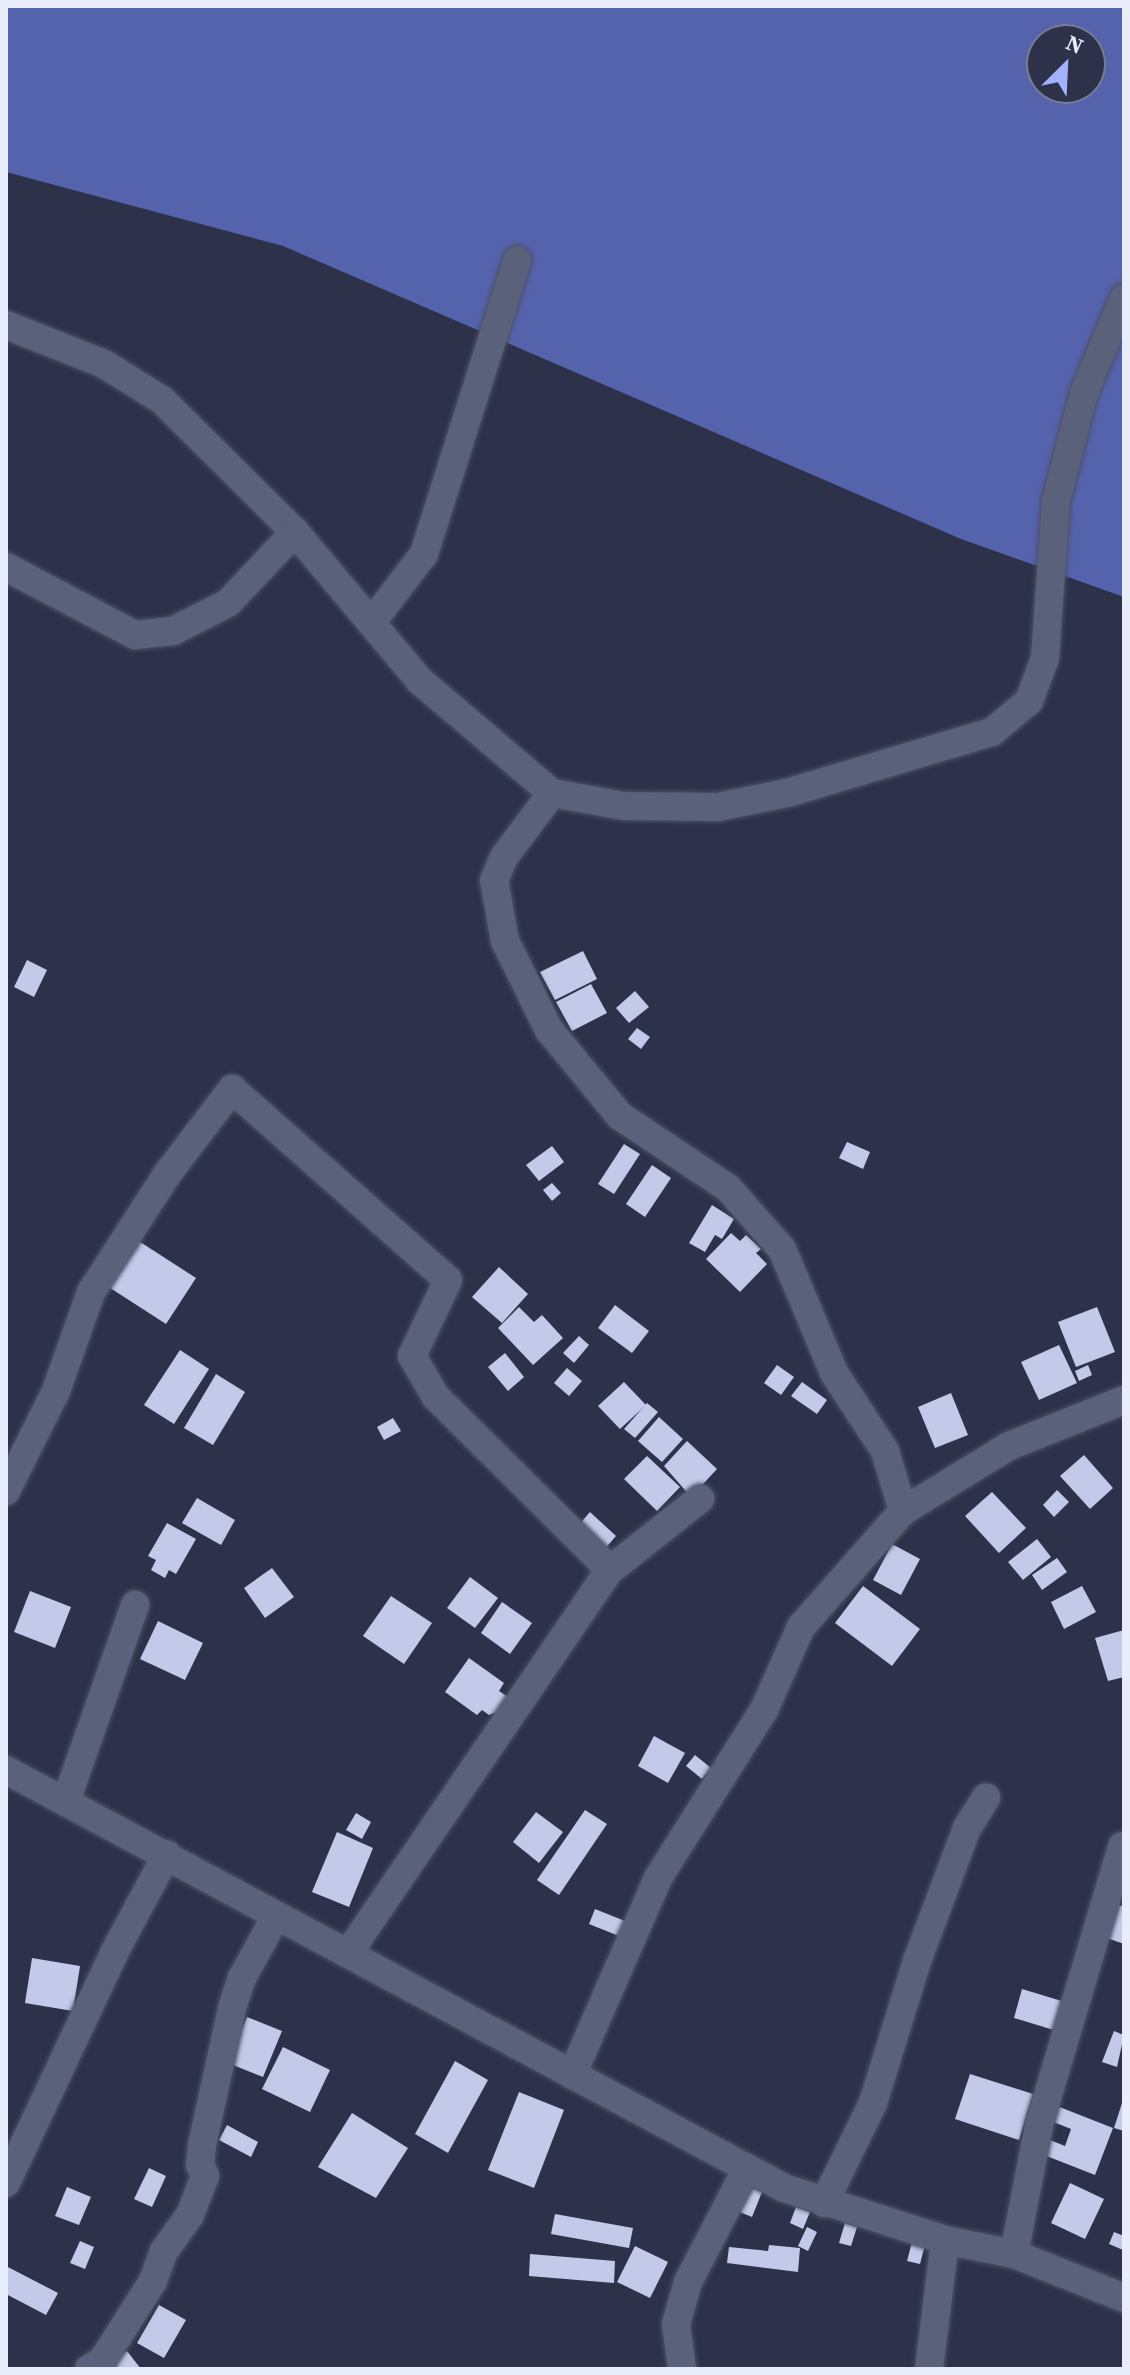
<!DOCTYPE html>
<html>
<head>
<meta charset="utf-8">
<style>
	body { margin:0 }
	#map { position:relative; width:1130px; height:2375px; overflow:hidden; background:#2d324a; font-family:"Source Serif 4",serif }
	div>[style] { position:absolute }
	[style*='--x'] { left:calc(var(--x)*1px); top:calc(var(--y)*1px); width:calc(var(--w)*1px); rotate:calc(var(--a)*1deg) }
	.forest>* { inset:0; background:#5562ac }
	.building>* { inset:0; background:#c3cae9 }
	.roads { filter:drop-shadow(0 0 2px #4c5165) drop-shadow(0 0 2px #4c5165) }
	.minor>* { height:28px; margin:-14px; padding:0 14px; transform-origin:14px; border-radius:14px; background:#5a617b }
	span { translate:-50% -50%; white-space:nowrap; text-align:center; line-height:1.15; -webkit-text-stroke:8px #2d324a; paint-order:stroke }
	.frame { position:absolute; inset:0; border:8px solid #e8ecfb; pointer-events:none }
	.north { position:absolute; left:1026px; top:24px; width:80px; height:80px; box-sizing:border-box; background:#2d324a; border:2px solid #787c91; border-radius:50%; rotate:24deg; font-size:22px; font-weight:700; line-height:32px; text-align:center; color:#e8ecfb }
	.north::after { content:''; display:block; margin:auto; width:28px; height:36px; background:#a2b2fd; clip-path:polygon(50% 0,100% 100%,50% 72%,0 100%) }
</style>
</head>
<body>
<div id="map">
	<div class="forest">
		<div style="clip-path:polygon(evenodd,6px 6px,1124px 6px,1124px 597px,961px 539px,283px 246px,6px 172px,6px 6px,1042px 40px,1090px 40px,1090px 88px,1042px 88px,1042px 40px)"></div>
	</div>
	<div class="building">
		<div style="clip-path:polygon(583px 951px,597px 979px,555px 1000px,540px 972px)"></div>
		<div style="clip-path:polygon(27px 960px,47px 970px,34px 997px,14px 987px)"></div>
		<div style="clip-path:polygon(591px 984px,607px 1013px,572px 1031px,556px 1002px)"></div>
		<div style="clip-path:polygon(635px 991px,649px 1007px,629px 1023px,616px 1008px)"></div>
		<div style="clip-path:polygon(637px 1028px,650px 1037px,641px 1049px,628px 1039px)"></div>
		<div style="clip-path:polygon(847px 1142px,870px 1152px,863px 1169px,839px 1158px)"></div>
		<div style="clip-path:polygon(624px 1144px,640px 1154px,614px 1194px,598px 1184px)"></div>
		<div style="clip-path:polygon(552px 1146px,564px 1162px,539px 1181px,526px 1165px)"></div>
		<div style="clip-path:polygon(652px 1165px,671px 1178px,645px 1217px,626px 1204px)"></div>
		<div style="clip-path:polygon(552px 1183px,561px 1193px,552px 1201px,543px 1190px)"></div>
		<div style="clip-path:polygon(712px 1205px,734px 1219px,722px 1239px,715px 1235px,705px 1252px,689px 1243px)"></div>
		<div style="clip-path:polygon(731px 1233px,740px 1241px,746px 1235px,761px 1249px,756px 1253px,767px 1264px,740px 1292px,706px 1259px)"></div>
		<div style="clip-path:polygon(134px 1238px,196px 1278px,166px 1324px,104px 1284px)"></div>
		<div style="clip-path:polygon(499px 1267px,528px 1294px,502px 1323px,472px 1297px)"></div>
		<div style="clip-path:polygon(615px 1305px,649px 1331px,632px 1353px,598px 1328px)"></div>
		<div style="clip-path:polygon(519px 1307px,534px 1322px,542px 1315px,563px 1338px,533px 1365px,498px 1328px)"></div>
		<div style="clip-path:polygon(1097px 1307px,1115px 1352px,1076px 1367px,1058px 1322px)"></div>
		<div style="clip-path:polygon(579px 1336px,589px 1345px,574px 1363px,563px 1353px)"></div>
		<div style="clip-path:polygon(1059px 1345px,1077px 1383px,1039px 1400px,1021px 1362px)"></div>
		<div style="clip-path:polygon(180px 1350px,209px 1369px,174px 1424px,144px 1405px)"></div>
		<div style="clip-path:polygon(505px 1353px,524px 1377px,508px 1391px,488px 1367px)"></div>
		<div style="clip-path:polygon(777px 1365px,794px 1377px,781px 1395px,764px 1383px)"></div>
		<div style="clip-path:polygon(1088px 1365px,1092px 1375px,1079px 1381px,1075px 1371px)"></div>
		<div style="clip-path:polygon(567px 1368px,582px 1381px,569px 1396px,554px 1383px)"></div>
		<div style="clip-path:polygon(216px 1374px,245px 1392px,213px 1445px,184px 1428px)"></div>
		<div style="clip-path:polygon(624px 1382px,646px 1405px,620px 1429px,598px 1406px)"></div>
		<div style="clip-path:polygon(802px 1382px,827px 1400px,817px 1414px,791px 1396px)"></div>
		<div style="clip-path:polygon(951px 1393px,968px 1435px,935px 1448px,918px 1407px)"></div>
		<div style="clip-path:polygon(647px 1403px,658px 1412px,635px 1438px,624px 1429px)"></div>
		<div style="clip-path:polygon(659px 1417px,683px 1439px,662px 1462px,638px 1441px)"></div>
		<div style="clip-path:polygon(393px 1418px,401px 1431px,384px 1440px,377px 1427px)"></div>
		<div style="clip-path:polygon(687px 1441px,717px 1469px,691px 1497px,664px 1466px)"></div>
		<div style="clip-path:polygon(1084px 1455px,1113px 1488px,1090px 1509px,1060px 1476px)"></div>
		<div style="clip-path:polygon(647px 1456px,680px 1487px,657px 1511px,624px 1479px)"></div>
		<div style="clip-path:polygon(1057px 1490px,1069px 1502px,1054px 1517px,1043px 1505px)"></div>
		<div style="clip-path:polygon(992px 1492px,1026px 1528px,999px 1553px,965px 1516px)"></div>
		<div style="clip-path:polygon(197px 1498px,235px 1520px,221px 1545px,182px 1523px)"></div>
		<div style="clip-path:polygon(590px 1512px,616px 1536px,603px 1551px,577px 1527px)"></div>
		<div style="clip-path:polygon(167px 1523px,196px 1539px,176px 1574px,169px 1570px,165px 1578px,151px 1570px,156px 1560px,148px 1556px)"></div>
		<div style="clip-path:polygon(1037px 1539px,1051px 1557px,1023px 1580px,1008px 1562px)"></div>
		<div style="clip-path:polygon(892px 1544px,920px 1559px,901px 1595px,873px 1580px)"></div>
		<div style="clip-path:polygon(1057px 1558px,1067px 1572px,1042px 1590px,1032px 1575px)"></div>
		<div style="clip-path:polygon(272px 1568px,294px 1597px,265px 1618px,244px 1588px)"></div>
		<div style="clip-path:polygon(470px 1577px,498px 1598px,475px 1628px,447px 1608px)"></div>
		<div style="clip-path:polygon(863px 1586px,920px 1629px,892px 1666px,835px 1623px)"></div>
		<div style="clip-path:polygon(1082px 1586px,1096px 1612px,1064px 1629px,1051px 1602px)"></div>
		<div style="clip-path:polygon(30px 1591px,71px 1607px,55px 1648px,14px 1632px)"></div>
		<div style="clip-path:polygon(391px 1596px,432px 1623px,404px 1664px,363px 1636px)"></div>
		<div style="clip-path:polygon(502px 1602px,532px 1623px,510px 1654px,481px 1633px)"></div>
		<div style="clip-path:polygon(158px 1621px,203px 1643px,185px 1680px,140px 1659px)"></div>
		<div style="clip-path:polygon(1124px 1630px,1124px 1677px,1108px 1681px,1095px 1638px)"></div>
		<div style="clip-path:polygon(469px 1658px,504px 1683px,499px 1691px,508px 1697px,497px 1712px,489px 1715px,482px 1710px,477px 1715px,445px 1692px)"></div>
		<div style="clip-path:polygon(654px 1736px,685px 1753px,668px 1783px,638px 1766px)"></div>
		<div style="clip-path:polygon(695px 1755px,711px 1768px,702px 1779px,686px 1766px)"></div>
		<div style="clip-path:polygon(585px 1810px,607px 1824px,559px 1895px,537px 1880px)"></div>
		<div style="clip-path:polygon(536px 1812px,563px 1832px,539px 1863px,513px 1842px)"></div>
		<div style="clip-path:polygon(356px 1813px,371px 1822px,362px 1839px,346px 1830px)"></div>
		<div style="clip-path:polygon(337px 1832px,373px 1848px,349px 1907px,312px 1892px)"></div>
		<div style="clip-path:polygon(1119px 1905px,1124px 1907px,1124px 1944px,1107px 1938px)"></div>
		<div style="clip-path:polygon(595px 1909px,625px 1921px,619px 1936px,589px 1924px)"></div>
		<div style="clip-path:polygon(32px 1958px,80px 1966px,73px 2011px,25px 2003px)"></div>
		<div style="clip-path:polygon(1022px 1989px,1065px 2002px,1057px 2031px,1014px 2018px)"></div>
		<div style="clip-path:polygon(247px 2017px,282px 2031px,263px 2077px,228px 2063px)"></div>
		<div style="clip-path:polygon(1114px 2031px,1124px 2035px,1117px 2067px,1102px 2062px)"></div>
		<div style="clip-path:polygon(283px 2047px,330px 2070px,310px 2112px,262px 2089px)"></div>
		<div style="clip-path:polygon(455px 2061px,488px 2080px,448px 2153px,415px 2134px)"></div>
		<div style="clip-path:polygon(970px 2074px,1033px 2094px,1019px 2140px,955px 2119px)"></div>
		<div style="clip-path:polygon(519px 2092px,564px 2110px,534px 2188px,488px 2170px)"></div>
		<div style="clip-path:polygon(1123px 2100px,1124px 2101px,1124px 2131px,1114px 2128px)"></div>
		<div style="clip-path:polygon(1057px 2106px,1113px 2128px,1095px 2175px,1039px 2153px,1045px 2138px,1065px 2146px,1071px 2129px,1051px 2121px)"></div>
		<div style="clip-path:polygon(352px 2113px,408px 2148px,376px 2198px,318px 2167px)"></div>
		<div style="clip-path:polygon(227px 2125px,258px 2142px,251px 2157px,219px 2140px)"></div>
		<div style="clip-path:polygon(149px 2168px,166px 2176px,152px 2207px,134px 2199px)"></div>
		<div style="clip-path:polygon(1070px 2183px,1104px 2199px,1085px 2239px,1051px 2223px)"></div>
		<div style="clip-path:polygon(746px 2185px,762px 2192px,752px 2217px,735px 2210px)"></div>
		<div style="clip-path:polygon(67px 2187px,91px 2197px,79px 2225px,55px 2216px)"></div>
		<div style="clip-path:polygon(796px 2207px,810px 2212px,803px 2229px,790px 2223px)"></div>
		<div style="clip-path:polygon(555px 2214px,633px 2228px,629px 2248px,551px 2234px)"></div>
		<div style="clip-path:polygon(845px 2223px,857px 2227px,851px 2246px,839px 2243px)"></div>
		<div style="clip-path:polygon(807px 2227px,817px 2232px,808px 2251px,798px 2246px)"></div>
		<div style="clip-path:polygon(1114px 2232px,1124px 2236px,1123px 2250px,1109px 2244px)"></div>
		<div style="clip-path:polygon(80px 2241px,94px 2247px,85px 2269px,70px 2263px)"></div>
		<div style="clip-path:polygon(912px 2242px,925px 2245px,920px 2264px,907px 2261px)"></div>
		<div style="clip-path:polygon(769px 2245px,800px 2248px,798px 2272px,727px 2263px,729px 2247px,768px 2251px)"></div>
		<div style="clip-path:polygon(635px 2246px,668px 2262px,650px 2298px,617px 2282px)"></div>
		<div style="clip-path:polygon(530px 2254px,615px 2261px,614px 2283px,529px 2276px)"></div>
		<div style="clip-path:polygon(6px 2266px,58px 2293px,46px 2315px,6px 2294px)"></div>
		<div style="clip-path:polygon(159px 2305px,186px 2320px,164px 2358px,137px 2343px)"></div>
		<div style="clip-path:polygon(127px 2351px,141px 2369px,103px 2369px)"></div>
	</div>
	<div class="roads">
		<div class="minor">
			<div style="--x:6;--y:325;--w:105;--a:21.7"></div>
			<div style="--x:104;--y:364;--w:68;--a:31.8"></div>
			<div style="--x:162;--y:400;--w:187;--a:44.8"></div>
			<div style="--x:295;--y:532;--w:193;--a:50"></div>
			<div style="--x:419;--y:680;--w:175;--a:40.4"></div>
			<div style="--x:552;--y:793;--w:73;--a:10.2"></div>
			<div style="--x:624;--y:806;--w:94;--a:0.6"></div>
			<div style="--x:718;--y:807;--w:70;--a:-11.5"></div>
			<div style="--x:787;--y:793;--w:214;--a:-16.6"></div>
			<div style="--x:992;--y:732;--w:48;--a:-40"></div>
			<div style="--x:1029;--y:701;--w:46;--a:-69.6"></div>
			<div style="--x:1045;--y:658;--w:157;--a:-86"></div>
			<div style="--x:1056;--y:501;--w:112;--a:-75.5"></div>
			<div style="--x:1084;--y:393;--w:103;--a:-67.2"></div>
			<div style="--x:6;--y:567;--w:146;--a:27.8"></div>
			<div style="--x:135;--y:635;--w:38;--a:-6"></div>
			<div style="--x:173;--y:631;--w:62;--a:-27"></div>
			<div style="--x:228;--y:603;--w:98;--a:-46.7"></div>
			<div style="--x:371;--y:623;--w:87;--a:-52.5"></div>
			<div style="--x:424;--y:554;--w:308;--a:-72.4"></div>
			<div style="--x:552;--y:793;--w:80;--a:126.9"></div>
			<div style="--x:504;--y:857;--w:25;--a:113"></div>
			<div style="--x:494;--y:880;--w:62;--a:79.8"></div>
			<div style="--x:505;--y:941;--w:99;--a:63.7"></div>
			<div style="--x:549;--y:1030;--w:112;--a:50.5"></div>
			<div style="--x:620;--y:1116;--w:130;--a:33.7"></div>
			<div style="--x:728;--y:1188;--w:81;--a:48.5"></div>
			<div style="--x:782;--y:1249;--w:134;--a:67.2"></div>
			<div style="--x:834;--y:1373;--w:93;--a:56.8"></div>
			<div style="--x:885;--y:1451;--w:63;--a:73.3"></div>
			<div style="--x:6;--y:1491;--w:112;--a:-63.4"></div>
			<div style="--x:56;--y:1391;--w:105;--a:-70.5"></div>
			<div style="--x:91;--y:1292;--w:142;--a:-57.1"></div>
			<div style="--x:168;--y:1173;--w:106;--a:-52.7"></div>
			<div style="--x:232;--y:1089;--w:288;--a:41.5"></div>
			<div style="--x:448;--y:1280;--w:84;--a:115.3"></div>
			<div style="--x:412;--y:1356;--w:48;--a:59.7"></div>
			<div style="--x:436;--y:1397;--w:245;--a:44.8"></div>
			<div style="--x:6;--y:1770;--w:883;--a:28.25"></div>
			<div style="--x:784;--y:2188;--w:169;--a:17.9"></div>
			<div style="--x:945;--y:2240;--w:70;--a:11.5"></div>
			<div style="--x:1014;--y:2254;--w:118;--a:21.8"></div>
			<div style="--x:66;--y:1801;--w:208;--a:-70.6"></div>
			<div style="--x:349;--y:1952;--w:463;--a:-55.7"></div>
			<div style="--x:610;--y:1570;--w:115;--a:-38.3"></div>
			<div style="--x:572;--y:2075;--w:215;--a:-66.4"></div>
			<div style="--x:658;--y:1878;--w:199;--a:-57.8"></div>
			<div style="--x:764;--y:1710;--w:91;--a:-66"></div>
			<div style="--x:801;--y:1627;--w:154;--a:-48.7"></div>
			<div style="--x:903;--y:1511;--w:124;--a:-31.5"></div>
			<div style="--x:1009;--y:1446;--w:124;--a:-21.8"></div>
			<div style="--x:6;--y:2183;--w:254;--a:-64.8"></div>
			<div style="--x:114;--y:1953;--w:112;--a:-61.8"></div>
			<div style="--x:824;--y:2203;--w:111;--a:-63.9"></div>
			<div style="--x:873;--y:2103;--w:149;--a:-72.8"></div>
			<div style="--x:917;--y:1961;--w:142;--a:-69.4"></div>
			<div style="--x:967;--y:1828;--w:36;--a:-58"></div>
			<div style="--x:1014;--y:2254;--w:131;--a:-79"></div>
			<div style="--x:1039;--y:2125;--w:291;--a:-73.4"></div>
			<div style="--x:89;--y:2369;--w:17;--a:-33"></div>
			<div style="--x:103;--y:2360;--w:93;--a:-57.7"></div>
			<div style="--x:153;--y:2281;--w:32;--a:-70"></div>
			<div style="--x:164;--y:2251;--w:44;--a:-54.2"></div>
			<div style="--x:190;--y:2215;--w:42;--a:-69"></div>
			<div style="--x:205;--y:2176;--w:12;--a:-114"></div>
			<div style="--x:200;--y:2165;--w:20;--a:-84"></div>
			<div style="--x:202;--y:2145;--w:140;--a:-77.6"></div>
			<div style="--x:232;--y:2008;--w:32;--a:-72"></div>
			<div style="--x:242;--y:1978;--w:71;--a:-61.3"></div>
			<div style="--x:682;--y:2369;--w:45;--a:-97.6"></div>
			<div style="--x:676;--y:2324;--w:44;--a:-74.1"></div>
			<div style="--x:688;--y:2282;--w:126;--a:-62.6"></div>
			<div style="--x:929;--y:2369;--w:130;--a:-82.9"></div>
		</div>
	</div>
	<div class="frame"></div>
	<div class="north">N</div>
</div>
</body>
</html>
